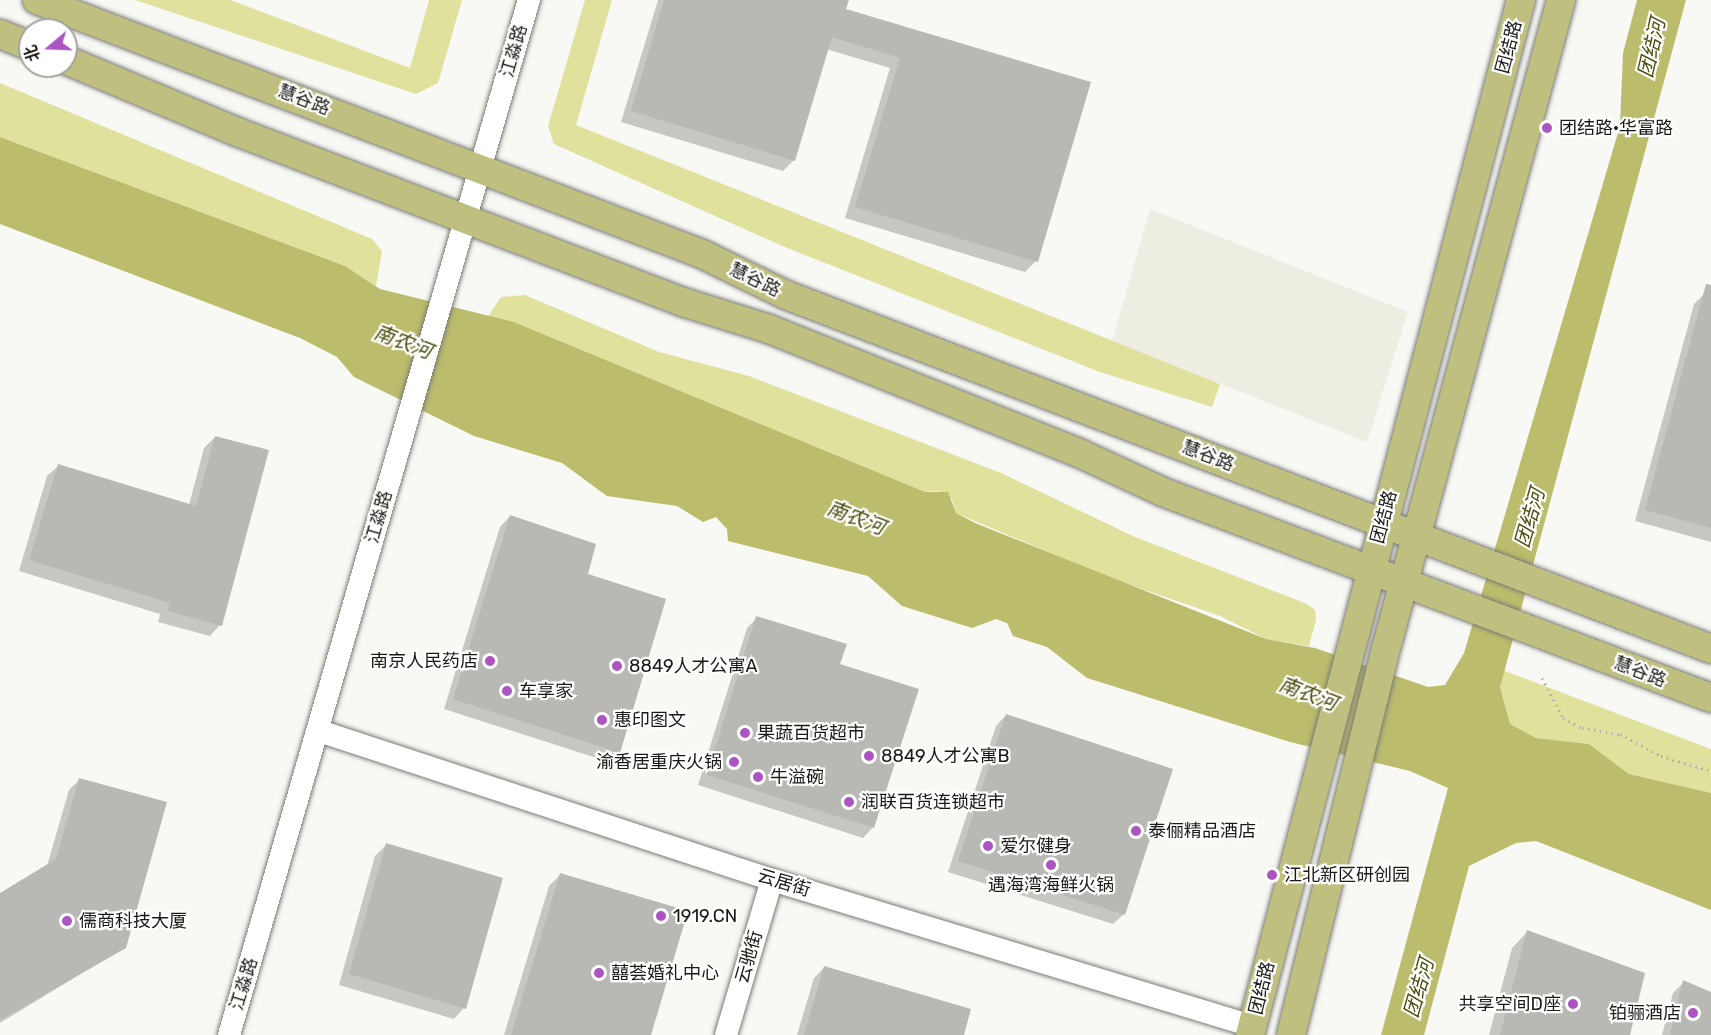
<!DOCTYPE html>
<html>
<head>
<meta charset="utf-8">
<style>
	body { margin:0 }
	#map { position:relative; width:1711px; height:1035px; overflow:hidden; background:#f8f8f4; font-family:Rubik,"Noto Sans SC",sans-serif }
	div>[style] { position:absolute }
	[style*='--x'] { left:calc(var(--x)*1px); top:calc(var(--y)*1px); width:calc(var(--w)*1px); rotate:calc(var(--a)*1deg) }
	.built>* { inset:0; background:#edede2 }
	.green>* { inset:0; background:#dfe19d }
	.water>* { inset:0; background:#bbbc6c }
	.shadow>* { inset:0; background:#0003 }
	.building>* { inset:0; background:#b8b8b5 }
	.path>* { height:3px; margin-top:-1.5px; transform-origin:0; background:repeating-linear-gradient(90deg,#b0b0ad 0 1.5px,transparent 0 6px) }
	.roads { filter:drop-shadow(0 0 2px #7a7b77) drop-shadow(0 0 2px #7a7b77) }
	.minor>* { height:22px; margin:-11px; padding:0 11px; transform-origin:11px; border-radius:11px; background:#fff }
	.major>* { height:28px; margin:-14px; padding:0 14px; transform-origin:14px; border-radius:14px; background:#bfbf7f }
	.dots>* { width:16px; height:16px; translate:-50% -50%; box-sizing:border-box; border:3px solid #fffffe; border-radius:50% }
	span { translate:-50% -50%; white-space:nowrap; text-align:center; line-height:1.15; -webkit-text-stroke:4.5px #fffffe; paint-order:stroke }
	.street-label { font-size:18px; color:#191918 }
	.poi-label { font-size:18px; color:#191918 }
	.left { translate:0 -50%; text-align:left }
	.right { translate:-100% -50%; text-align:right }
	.water-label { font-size:20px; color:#4d4d10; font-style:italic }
	.north { position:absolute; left:18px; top:18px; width:60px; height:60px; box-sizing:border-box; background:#fffffe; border:2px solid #a3a3a2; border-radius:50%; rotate:251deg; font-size:16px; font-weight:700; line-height:24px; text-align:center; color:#191918 }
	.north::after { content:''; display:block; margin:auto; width:21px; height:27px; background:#ac54c2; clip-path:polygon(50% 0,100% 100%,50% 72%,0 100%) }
</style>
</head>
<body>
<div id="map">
	<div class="built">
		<div style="clip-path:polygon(1150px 209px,1408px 312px,1367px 442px,1112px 341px)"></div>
	</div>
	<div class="green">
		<div style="clip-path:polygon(135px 0,230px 0,410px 68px,429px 0,462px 0,438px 83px,416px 94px)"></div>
		<div style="clip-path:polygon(585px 0,612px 0,576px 125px,1220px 384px,1212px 407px,1100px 372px,785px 247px,554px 144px,548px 126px)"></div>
		<div style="clip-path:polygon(0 83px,372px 239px,382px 251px,376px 286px,345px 266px,0 137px)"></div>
		<div style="clip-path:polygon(525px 295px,659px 352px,749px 376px,1001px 473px,1135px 537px,1307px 604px,1315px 610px,1316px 620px,1309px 646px,1266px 639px,1220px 616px,1105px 576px,956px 513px,952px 499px,938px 491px,925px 492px,514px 322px,487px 318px,501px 297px)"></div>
		<div style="clip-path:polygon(1502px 670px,1711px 749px,1711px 793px,1629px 774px,1589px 744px,1536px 738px,1510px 724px,1500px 687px)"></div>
	</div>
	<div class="water">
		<div style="clip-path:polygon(1637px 0,1686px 0,1500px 687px,1510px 724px,1536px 738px,1589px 744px,1629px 774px,1711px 793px,1711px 910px,1536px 841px,1516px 843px,1469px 866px,1424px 1035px,1381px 1035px,1448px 788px,1410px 771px,1290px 742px,1087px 678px,1047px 647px,1013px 636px,1007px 623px,996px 619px,972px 628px,902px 606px,868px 576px,728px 541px,727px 529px,716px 517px,703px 522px,677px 506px,607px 496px,562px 463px,474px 436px,354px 377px,337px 357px,300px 338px,0 224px,0 137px,345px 266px,380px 289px,514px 322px,925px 492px,948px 492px,956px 513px,975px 523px,1266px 639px,1315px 648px,1428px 687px,1445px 685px,1464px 653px,1620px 126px,1623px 53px)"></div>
	</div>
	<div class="shadow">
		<div style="clip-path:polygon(658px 0,848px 0,845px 10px,1089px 83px,1036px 261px,1025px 272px,845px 218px,890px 68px,826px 49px,794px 160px,783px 171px,621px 122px)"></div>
		<div style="clip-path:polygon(1705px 293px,1711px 295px,1711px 542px,1635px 521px,1694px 304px)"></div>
		<div style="clip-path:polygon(215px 437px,220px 625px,210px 636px,158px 622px,160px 614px,19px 571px,47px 476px,58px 466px,189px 505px,204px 448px)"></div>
		<div style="clip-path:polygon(510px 516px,586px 575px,619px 752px,609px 762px,444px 709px,500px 527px)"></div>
		<div style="clip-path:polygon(757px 618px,838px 665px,873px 827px,863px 838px,698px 785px,747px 628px)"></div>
		<div style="clip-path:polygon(1006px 715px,1124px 914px,1113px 924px,948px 872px,996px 726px)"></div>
		<div style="clip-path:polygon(80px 779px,125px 947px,0 1023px,0 895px,47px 866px,69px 790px)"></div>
		<div style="clip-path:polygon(386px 845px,464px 1008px,454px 1019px,339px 985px,375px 856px)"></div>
		<div style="clip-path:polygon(560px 875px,649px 1035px,504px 1035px,549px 886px)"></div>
		<div style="clip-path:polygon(1527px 932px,1629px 1035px,1489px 1035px,1512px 948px)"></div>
		<div style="clip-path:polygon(825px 967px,962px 1035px,797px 1035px,814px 978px)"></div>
		<div style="clip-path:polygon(1684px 982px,1711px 993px,1711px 1035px,1662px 1035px,1673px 993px)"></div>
	</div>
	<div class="building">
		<div style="clip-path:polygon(664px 0,849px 0,846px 9px,1091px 82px,1038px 262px,855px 207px,900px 58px,832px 37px,795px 161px,631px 111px)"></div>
		<div style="clip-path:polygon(1706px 284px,1711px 285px,1711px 528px,1645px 510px)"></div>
		<div style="clip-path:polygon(215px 436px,269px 450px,222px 626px,168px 611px,170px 603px,29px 560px,58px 464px,196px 506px)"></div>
		<div style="clip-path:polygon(510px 515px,596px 544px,588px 574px,666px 599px,620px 753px,453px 699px)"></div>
		<div style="clip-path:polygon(756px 616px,847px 644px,840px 664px,919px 689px,874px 828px,707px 775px)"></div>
		<div style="clip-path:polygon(1006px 714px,1173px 769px,1125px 915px,958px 861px)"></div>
		<div style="clip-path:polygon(79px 778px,167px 802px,126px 948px,0 1020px,0 893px,56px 859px)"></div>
		<div style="clip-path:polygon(386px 843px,503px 878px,466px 1009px,349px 974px)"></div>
		<div style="clip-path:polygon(560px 873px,688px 911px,651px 1035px,511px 1035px)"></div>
		<div style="clip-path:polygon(1527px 930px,1645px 973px,1630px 1035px,1500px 1035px)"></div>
		<div style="clip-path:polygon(824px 966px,971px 1009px,964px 1035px,804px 1035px)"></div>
		<div style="clip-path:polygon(1683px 980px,1711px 992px,1711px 1035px,1670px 1035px)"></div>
	</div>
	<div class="path">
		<div style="--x:1542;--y:678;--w:45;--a:62.3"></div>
		<div style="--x:1563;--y:718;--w:21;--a:28"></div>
		<div style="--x:1582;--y:728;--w:38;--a:9"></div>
		<div style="--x:1620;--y:734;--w:47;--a:28.2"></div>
		<div style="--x:1661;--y:756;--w:52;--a:16.7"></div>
	</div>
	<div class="roads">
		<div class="minor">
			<div style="--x:319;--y:731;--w:477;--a:18.2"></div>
			<div style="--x:772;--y:880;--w:502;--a:16.92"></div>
			<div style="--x:229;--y:1035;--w:1078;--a:-73.84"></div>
			<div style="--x:726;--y:1035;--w:162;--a:-73.5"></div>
		</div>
		<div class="major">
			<div style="--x:37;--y:0;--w:712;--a:20.9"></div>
			<div style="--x:702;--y:254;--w:93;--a:26"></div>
			<div style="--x:786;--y:295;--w:990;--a:20.94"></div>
			<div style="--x:0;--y:34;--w:32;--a:22"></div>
			<div style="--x:66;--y:60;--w:189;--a:22.8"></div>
			<div style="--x:240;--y:133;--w:477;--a:20.9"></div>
			<div style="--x:686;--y:303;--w:87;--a:17.4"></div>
			<div style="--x:769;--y:329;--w:334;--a:21.8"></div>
			<div style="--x:1079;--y:453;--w:93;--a:24.9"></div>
			<div style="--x:1163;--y:492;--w:585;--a:20.6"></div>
			<div style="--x:1250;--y:1035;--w:1070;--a:-75.33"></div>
			<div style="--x:1291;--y:1035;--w:402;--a:-76.2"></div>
			<div style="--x:1387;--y:645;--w:668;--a:-74.9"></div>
		</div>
	</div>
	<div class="dots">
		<div style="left:1547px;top:128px;background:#ac54c2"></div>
		<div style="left:490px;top:661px;background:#ac54c2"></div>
		<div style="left:617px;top:666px;background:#ac54c2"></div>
		<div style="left:507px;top:691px;background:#ac54c2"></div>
		<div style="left:602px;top:720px;background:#ac54c2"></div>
		<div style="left:745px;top:733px;background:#ac54c2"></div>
		<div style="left:869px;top:756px;background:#ac54c2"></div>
		<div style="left:734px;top:762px;background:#ac54c2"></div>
		<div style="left:758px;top:777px;background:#ac54c2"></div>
		<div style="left:849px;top:802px;background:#ac54c2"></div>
		<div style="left:1136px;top:831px;background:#ac54c2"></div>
		<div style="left:988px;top:846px;background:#ac54c2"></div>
		<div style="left:1051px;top:865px;background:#ac54c2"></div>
		<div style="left:1272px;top:875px;background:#ac54c2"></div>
		<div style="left:661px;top:916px;background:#ac54c2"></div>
		<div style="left:67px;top:921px;background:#ac54c2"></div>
		<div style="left:599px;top:973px;background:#ac54c2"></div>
		<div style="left:1573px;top:1004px;background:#ac54c2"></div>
		<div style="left:1693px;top:1013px;background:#ac54c2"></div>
	</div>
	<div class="street-label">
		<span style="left:1509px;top:47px;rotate:-75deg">团结路</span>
		<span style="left:514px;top:51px;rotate:-74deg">江淼路</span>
		<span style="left:304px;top:100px;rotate:21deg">慧谷路</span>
		<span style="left:755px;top:280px;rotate:26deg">慧谷路</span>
		<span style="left:1208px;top:456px;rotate:21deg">慧谷路</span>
		<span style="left:379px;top:517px;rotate:-74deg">江淼路</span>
		<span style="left:1384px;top:517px;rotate:-75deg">团结路</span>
		<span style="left:1640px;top:672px;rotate:21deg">慧谷路</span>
		<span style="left:784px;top:883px;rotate:17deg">云居街</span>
		<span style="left:749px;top:957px;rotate:-74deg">云驰街</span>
		<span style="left:244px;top:984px;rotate:-73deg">江淼路</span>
		<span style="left:1262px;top:988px;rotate:-76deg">团结路</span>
	</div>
	<div class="poi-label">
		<span class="left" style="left:1559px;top:128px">团结路·华富路</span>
		<span class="right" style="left:478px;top:661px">南京人民药店</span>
		<span class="left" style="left:629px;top:666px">8849人才公寓A</span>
		<span class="left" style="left:519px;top:691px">车享家</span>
		<span class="left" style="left:614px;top:720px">惠印图文</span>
		<span class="left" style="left:757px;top:733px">果蔬百货超市</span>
		<span class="left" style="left:881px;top:756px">8849人才公寓B</span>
		<span class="right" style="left:722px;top:762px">渝香居重庆火锅</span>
		<span class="left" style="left:770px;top:777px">牛溢碗</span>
		<span class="left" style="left:861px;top:802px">润联百货连锁超市</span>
		<span class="left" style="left:1148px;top:831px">泰俪精品酒店</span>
		<span class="left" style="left:1000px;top:846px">爱尔健身</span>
		<span class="left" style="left:1284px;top:875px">江北新区研创园</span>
		<span style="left:1051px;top:885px">遇海湾海鲜火锅</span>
		<span class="left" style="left:673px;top:916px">1919.CN</span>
		<span class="left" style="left:79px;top:921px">儒商科技大厦</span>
		<span class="left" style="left:611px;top:973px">囍荟婚礼中心</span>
		<span class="right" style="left:1561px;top:1004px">共享空间D座</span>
		<span class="right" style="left:1681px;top:1013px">铂骊酒店</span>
	</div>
	<div class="water-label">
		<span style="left:1652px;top:48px;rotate:-77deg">团结河</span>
		<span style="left:403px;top:342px;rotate:21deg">南农河</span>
		<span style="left:856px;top:518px;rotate:21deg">南农河</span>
		<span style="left:1530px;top:518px;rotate:-74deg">团结河</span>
		<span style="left:1308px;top:694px;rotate:21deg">南农河</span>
		<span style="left:1419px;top:988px;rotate:-74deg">团结河</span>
	</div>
	<div class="north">北</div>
</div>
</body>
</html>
